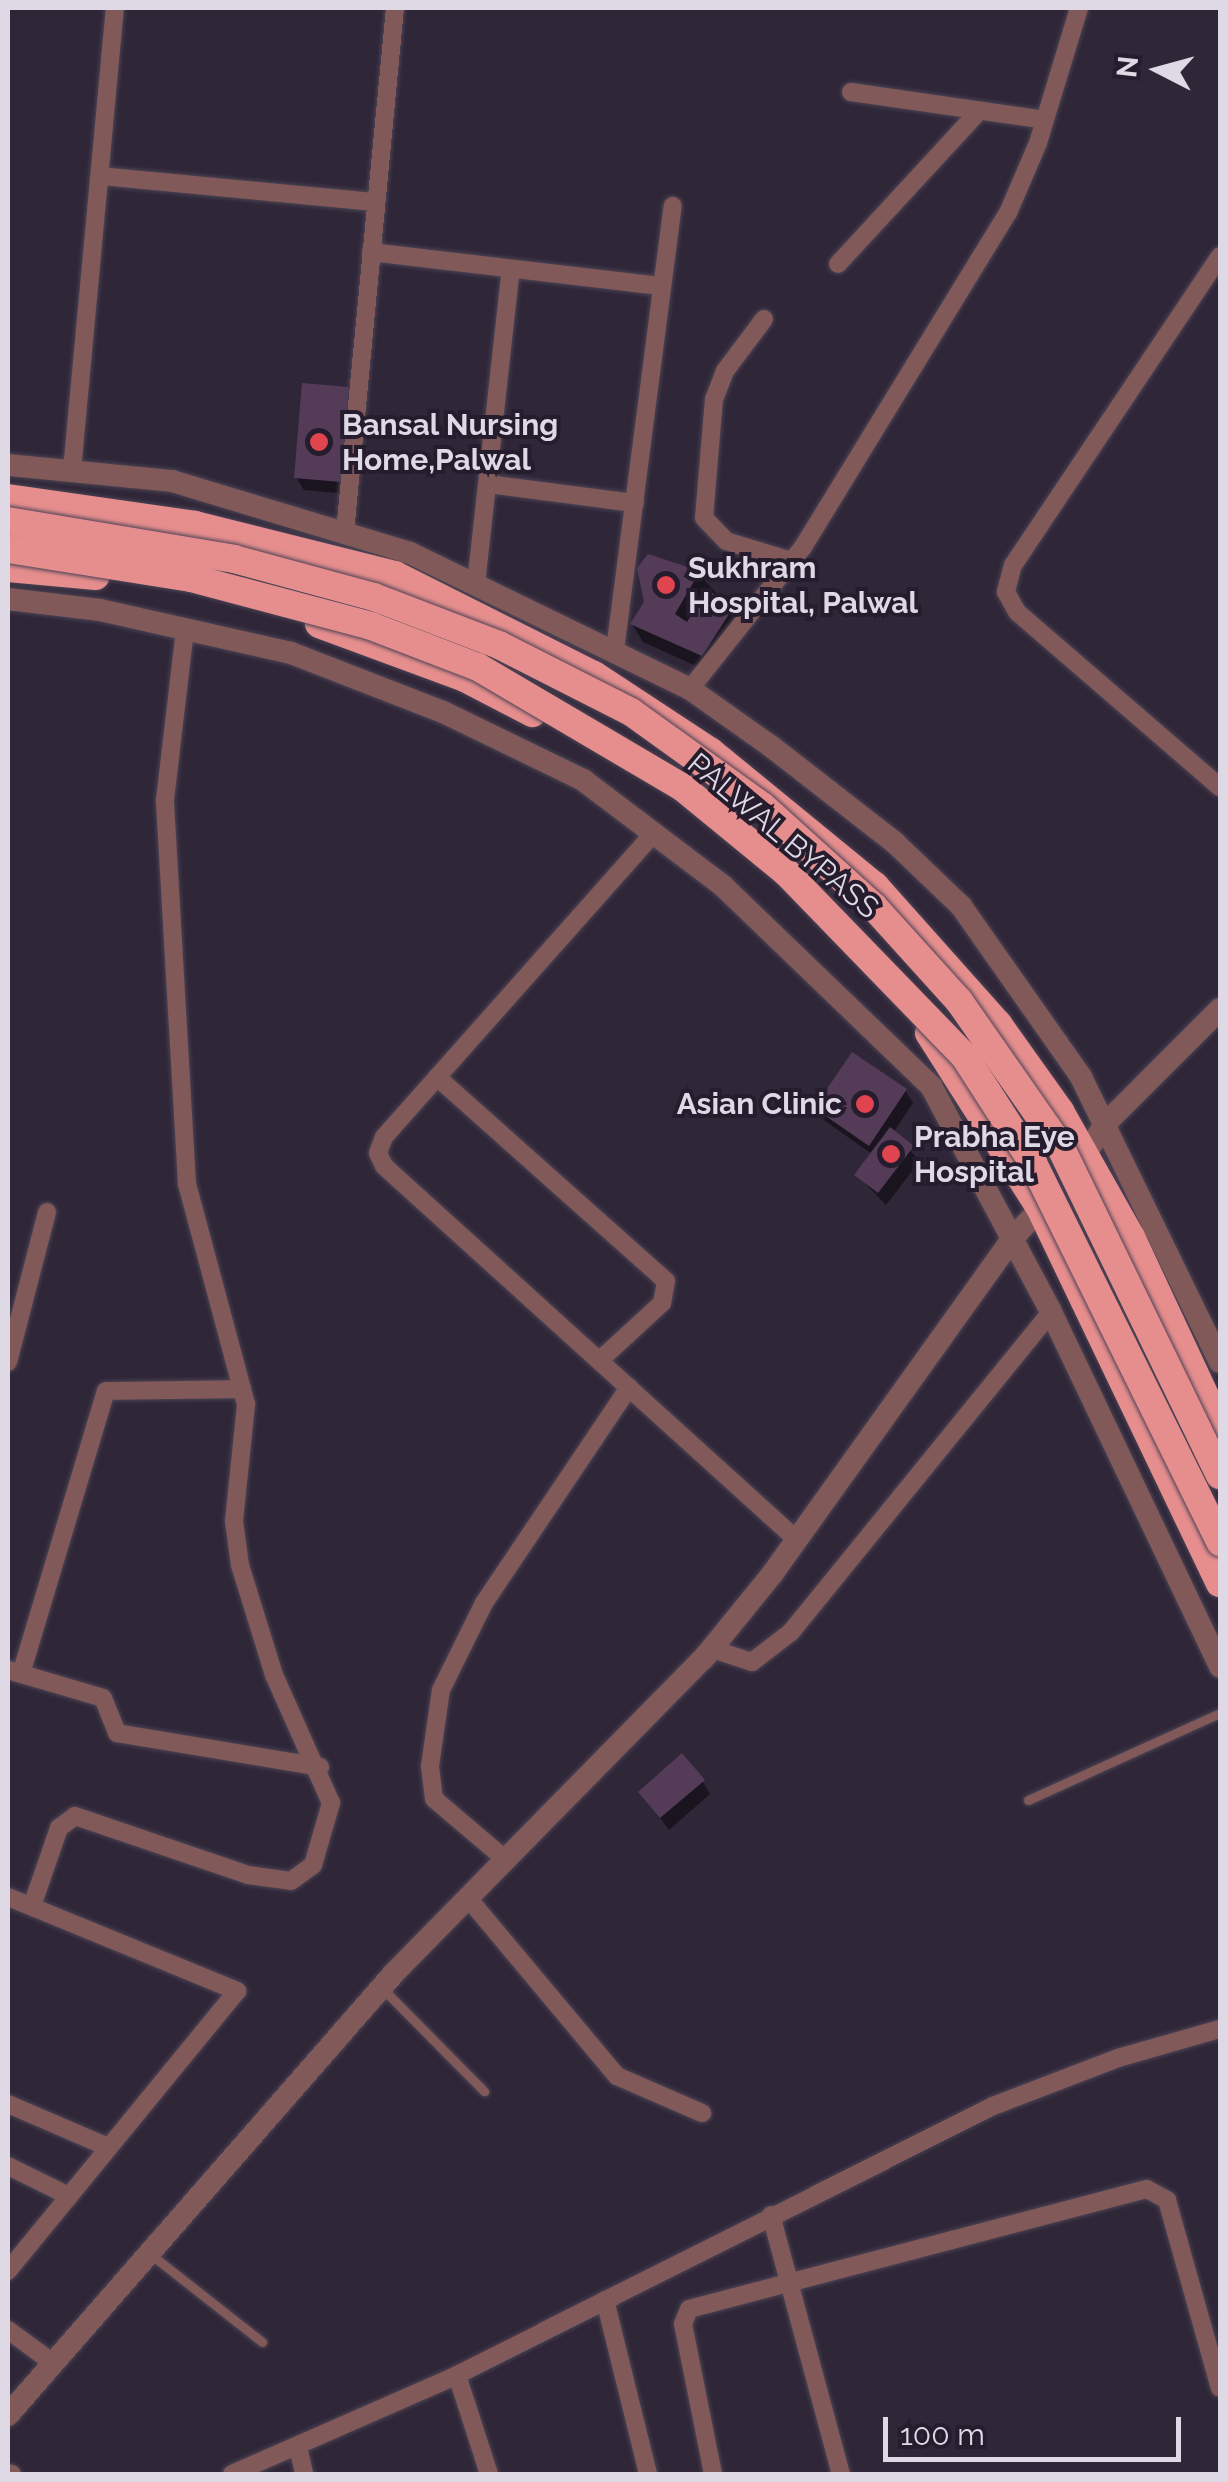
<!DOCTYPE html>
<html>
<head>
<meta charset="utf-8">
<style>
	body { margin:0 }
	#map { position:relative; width:1228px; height:2482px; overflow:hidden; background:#2f2638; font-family:Raleway,sans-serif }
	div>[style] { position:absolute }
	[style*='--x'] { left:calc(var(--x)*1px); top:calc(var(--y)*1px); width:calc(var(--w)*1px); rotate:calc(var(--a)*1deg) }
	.shadow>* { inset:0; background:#0007 }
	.building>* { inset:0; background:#543c59 }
	.roads { filter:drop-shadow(0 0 2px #4b4354) drop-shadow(0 0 2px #4b4354) }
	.service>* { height:9px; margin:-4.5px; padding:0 4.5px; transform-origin:4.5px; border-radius:4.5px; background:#805958 }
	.minor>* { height:18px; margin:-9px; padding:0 9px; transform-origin:9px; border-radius:9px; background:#805958 }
	.tertiary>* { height:22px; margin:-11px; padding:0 11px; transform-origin:11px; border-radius:11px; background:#805958 }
	.trunk>* { height:28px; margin:-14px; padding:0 14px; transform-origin:14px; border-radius:14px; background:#e68e8e }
	.bridges { filter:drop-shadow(0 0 2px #4b4354) drop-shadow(0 0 2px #4b4354) }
	.trunk-bridge>* { height:28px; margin:-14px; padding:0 14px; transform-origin:14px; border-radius:14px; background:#e68e8e }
	.dots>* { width:28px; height:28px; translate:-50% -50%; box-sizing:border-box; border:5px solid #251c2e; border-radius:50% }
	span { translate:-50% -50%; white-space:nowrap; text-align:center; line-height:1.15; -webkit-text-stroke:8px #251c2e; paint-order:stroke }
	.poi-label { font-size:30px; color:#dfd9e5; font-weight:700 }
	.left { translate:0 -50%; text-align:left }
	.right { translate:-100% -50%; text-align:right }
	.street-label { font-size:30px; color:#dfd9e5 }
	.frame { position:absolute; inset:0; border:10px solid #dfd9e5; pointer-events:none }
	.north { position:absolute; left:1108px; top:20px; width:100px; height:100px; -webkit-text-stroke:8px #251c2e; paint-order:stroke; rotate:276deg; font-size:28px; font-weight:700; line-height:40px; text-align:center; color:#dfd9e5 }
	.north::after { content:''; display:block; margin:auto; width:35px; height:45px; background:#dfd9e5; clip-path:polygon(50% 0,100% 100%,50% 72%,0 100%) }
	.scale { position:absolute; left:883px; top:2417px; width:298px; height:45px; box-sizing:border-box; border:5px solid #dfd9e5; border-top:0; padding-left:12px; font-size:30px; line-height:35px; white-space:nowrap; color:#dfd9e5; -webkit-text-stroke:8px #251c2e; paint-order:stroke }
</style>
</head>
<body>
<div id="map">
	<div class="shadow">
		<div style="clip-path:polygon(348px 389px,355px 402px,348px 494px,304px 490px,296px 477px)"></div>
		<div style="clip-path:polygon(698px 573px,744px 624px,712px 673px,643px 642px,632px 624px)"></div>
		<div style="clip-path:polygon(905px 1090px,913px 1103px,893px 1133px,920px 1161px,886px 1205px,857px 1175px,872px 1154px,825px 1121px,817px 1108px)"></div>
		<div style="clip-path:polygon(703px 1782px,710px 1794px,669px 1830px,641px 1792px)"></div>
	</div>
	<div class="building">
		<div style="clip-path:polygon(302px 383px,349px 387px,341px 482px,294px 478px)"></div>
		<div style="clip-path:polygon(648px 554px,700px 571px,675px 614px,687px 622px,707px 590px,735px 605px,702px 656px,630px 624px,644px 602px,637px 568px)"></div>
		<div style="clip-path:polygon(852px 1052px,907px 1089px,869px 1146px,814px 1108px)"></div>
		<div style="clip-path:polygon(890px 1127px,914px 1146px,878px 1193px,854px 1175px)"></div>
		<div style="clip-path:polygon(682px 1753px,705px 1780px,660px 1818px,638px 1792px)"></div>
	</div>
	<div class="roads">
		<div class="service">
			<div style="--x:1028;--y:1800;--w:211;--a:-24.4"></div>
			<div style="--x:383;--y:1989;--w:144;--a:45.3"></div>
			<div style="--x:149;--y:2253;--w:144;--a:38.2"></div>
		</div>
		<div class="minor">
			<div style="--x:851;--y:92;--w:196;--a:8.2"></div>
			<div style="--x:100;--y:176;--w:277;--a:5.4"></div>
			<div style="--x:371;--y:252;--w:293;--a:6.7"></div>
			<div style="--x:1220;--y:256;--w:372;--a:123.8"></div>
			<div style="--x:1013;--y:565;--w:28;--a:105"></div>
			<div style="--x:1006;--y:592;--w:23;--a:61"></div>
			<div style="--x:1017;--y:612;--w:268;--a:40.8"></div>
			<div style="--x:838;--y:264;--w:209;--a:-47.3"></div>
			<div style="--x:764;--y:319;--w:65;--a:126.9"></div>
			<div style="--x:725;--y:371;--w:30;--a:111"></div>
			<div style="--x:714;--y:399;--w:119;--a:94.8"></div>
			<div style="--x:704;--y:518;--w:32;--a:46"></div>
			<div style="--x:726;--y:541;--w:69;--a:16.9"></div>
			<div style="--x:72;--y:470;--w:464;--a:-84.7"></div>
			<div style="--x:488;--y:484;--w:148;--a:7.4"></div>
			<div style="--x:345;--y:532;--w:526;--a:-84.55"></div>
			<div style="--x:476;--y:584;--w:317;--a:-83.7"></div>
			<div style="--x:615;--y:650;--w:448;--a:-82.6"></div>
			<div style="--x:690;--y:689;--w:181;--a:-51.5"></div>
			<div style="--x:803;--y:547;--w:392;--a:-58.5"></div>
			<div style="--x:1008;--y:213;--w:76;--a:-66.8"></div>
			<div style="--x:1038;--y:143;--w:141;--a:-73.1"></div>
			<div style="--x:653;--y:834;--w:405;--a:131.6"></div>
			<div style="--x:384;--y:1137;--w:17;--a:111"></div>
			<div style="--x:378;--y:1153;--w:14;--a:65"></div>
			<div style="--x:384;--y:1166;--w:557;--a:42.16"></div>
			<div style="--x:437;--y:1077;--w:307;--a:41.7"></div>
			<div style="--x:666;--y:1281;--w:22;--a:100"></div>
			<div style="--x:662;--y:1303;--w:84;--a:137.4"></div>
			<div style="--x:8;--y:1362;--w:155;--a:-75.4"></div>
			<div style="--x:712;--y:1649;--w:42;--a:18"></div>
			<div style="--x:752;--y:1662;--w:49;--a:-37.6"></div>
			<div style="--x:791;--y:1632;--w:412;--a:-50.9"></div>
			<div style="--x:8;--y:1670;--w:99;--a:16.4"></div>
			<div style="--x:103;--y:1698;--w:38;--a:68"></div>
			<div style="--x:117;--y:1733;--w:206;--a:9.5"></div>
			<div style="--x:21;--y:1674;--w:295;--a:-73.3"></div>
			<div style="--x:106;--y:1391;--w:136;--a:-0.8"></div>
			<div style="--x:506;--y:1860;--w:94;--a:-139.7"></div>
			<div style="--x:434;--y:1799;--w:33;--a:-97"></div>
			<div style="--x:430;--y:1766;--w:77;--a:-81.8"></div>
			<div style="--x:441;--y:1690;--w:97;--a:-63.7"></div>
			<div style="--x:484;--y:1603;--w:260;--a:-56.1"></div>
			<div style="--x:8;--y:1897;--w:248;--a:22.3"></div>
			<div style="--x:237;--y:1991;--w:362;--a:129.3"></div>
			<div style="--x:468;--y:1898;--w:232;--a:50.1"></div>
			<div style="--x:617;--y:2076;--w:93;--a:23.5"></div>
			<div style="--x:32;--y:1906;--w:83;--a:-70.9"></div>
			<div style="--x:59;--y:1828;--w:20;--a:-37"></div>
			<div style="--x:75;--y:1816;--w:183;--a:18.8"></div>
			<div style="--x:248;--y:1875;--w:43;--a:7.9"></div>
			<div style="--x:291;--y:1881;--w:27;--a:-36"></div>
			<div style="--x:313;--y:1865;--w:65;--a:-73.8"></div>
			<div style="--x:331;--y:1803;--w:140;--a:-114"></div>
			<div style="--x:274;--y:1675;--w:115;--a:-107.2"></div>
			<div style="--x:240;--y:1565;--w:44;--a:-97.8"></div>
			<div style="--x:234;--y:1521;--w:118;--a:-84.1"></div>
			<div style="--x:246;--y:1404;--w:228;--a:-105"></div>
			<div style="--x:187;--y:1184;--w:385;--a:-93.3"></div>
			<div style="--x:165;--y:800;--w:171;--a:-83.3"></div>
			<div style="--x:8;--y:2104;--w:109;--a:23.3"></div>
			<div style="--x:8;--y:2166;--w:68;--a:26.2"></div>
			<div style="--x:771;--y:2215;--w:268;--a:74.9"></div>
			<div style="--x:605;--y:2300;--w:179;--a:76.1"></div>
			<div style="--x:8;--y:2330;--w:51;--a:36.2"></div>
			<div style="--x:457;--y:2375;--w:104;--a:72.1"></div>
			<div style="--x:298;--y:2447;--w:28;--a:77"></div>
			<div style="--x:8;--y:2473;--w:4;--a:14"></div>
			<div style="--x:232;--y:2474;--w:239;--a:-23.7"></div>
			<div style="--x:451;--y:2378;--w:606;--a:-26.65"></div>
			<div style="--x:993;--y:2106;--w:134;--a:-21"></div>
			<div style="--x:1118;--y:2058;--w:106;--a:-15.9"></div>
			<div style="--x:713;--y:2474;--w:153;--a:-101.3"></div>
			<div style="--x:683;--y:2324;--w:16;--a:-68"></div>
			<div style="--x:689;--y:2309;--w:473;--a:-14.7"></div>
			<div style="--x:1147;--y:2189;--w:23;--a:29"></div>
			<div style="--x:1167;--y:2200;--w:195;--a:74.3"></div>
		</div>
		<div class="tertiary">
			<div style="--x:8;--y:465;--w:165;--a:5.6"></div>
			<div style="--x:172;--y:481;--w:249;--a:16.8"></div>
			<div style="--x:410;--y:553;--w:311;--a:25.9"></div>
			<div style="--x:690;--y:689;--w:100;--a:35.3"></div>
			<div style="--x:772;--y:747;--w:155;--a:37.9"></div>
			<div style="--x:894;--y:842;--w:93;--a:43.7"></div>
			<div style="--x:961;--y:906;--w:209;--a:54.9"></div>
			<div style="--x:1081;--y:1077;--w:317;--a:64"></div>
			<div style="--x:8;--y:599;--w:93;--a:6.8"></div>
			<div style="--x:100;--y:610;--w:196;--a:12.7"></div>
			<div style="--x:291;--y:653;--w:163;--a:21.2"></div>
			<div style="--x:443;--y:712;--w:156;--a:25.9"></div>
			<div style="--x:583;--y:780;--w:176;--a:37.1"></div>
			<div style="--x:723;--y:886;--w:289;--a:43.9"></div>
			<div style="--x:931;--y:1086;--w:256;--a:62"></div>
			<div style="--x:1051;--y:1312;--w:393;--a:64.5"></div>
			<div style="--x:1078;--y:1165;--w:50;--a:-56.3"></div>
			<div style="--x:1106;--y:1123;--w:161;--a:-45"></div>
			<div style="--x:8;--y:2415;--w:588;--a:-48.86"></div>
			<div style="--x:395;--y:1972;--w:441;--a:-45.5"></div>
			<div style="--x:704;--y:1658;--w:109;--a:-50.9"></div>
			<div style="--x:773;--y:1573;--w:411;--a:-54.4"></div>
			<div style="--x:1012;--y:1239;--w:57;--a:-47.1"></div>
		</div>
		<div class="trunk">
			<div style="--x:8;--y:498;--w:189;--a:8.2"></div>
			<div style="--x:195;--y:525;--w:206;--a:14"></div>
			<div style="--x:395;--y:575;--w:223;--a:26.7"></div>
			<div style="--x:594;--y:675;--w:140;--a:33.3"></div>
			<div style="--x:711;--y:752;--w:212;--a:39.3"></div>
			<div style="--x:875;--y:886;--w:185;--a:48.3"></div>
			<div style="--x:998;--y:1024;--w:107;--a:54.5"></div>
			<div style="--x:1060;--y:1111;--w:145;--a:60.6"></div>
			<div style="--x:1131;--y:1237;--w:211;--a:65"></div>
			<div style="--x:8;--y:568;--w:88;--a:5.2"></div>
			<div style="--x:319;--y:624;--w:156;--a:20.3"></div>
			<div style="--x:465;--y:678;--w:76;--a:27.6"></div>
			<div style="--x:929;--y:1033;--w:207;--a:57.6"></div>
			<div style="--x:1040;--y:1208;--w:416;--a:64.4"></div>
		</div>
	</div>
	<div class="bridges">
		<div class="trunk-bridge">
			<div style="--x:8;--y:521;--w:229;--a:9.5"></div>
			<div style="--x:234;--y:559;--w:145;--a:15.2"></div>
			<div style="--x:374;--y:597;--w:134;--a:21"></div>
			<div style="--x:499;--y:645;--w:148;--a:26.9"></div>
			<div style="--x:631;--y:712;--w:161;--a:35.7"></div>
			<div style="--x:762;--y:806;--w:151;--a:42"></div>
			<div style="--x:874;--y:907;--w:127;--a:47.9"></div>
			<div style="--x:959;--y:1001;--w:177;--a:55.1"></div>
			<div style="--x:1060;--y:1146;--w:366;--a:64.1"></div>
			<div style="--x:8;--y:549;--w:185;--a:9"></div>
			<div style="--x:191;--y:578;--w:186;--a:14.9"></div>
			<div style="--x:371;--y:626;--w:115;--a:21"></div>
			<div style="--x:478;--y:667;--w:237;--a:30.5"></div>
			<div style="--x:682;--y:787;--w:136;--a:39.3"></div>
			<div style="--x:787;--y:873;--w:256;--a:45.9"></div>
			<div style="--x:965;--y:1057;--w:126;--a:57.3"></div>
			<div style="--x:1033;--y:1163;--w:423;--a:63.7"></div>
		</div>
	</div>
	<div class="dots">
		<div style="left:319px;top:442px;background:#e0444e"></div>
		<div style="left:666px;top:585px;background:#e0444e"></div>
		<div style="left:865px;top:1104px;background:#e0444e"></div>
		<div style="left:891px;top:1154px;background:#e0444e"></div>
	</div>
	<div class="poi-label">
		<span class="left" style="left:342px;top:442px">Bansal Nursing<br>Home,Palwal</span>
		<span class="left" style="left:688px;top:585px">Sukhram<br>Hospital, Palwal</span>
		<span class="right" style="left:842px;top:1104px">Asian Clinic</span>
		<span class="left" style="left:914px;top:1154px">Prabha Eye<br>Hospital</span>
	</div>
	<div class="street-label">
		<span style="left:783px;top:836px;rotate:40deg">PALWAL BYPASS</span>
	</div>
	<div class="frame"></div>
	<div class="north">N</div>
	<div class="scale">100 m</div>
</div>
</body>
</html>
